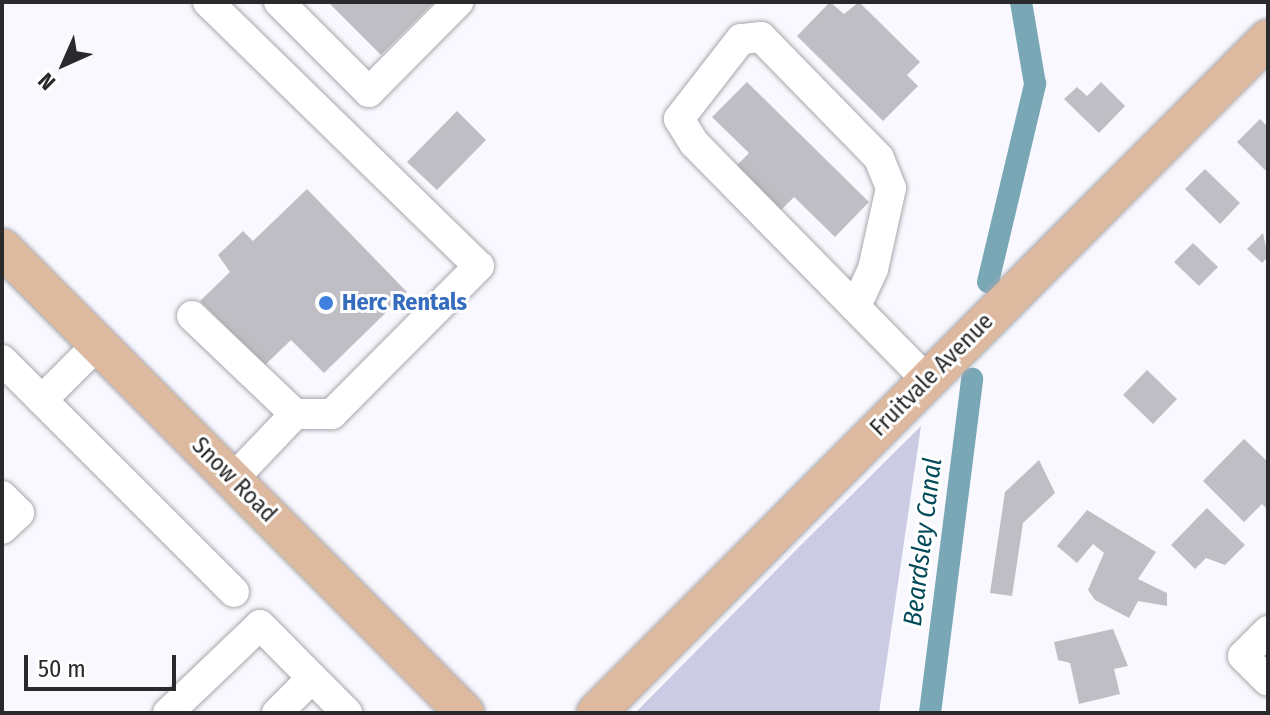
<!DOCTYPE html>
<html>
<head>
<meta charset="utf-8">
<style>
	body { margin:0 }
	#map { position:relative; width:1270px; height:715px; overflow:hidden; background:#f8f8fe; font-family:"Fira Sans Condensed",sans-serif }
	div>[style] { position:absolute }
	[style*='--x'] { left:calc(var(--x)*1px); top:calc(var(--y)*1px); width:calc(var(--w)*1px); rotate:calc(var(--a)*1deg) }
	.green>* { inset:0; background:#cbcbe4 }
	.canal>* { height:22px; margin:-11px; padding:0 11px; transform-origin:11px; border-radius:11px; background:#79a7b6 }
	.building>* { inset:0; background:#bebec4 }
	.roads { filter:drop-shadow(0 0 2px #a7a7ac) drop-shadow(0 0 2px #a7a7ac) }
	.minor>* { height:30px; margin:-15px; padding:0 15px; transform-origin:15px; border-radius:15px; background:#fff }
	.major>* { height:38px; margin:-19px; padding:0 19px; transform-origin:19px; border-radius:19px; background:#ddba9f }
	.dots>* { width:22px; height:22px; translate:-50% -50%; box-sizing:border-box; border:4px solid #fff; border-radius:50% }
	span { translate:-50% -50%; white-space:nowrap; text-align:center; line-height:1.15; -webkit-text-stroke:6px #fff; paint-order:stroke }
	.shop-label { font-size:24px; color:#366cbe; font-weight:700 }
	.left { translate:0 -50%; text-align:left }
	.street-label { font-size:24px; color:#2a2a2c }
	.water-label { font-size:26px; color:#034a5a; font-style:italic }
	.frame { position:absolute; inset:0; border:4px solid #2a2a2c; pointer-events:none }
	.north { position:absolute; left:24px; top:24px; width:80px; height:80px; -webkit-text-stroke:6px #fff; paint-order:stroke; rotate:225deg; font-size:22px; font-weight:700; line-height:32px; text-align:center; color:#2a2a2c }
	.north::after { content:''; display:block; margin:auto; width:28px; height:36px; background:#2a2a2c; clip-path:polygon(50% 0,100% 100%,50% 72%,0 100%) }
	.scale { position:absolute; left:24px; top:655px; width:152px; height:36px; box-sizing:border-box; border:4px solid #2a2a2c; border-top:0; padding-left:10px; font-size:24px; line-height:28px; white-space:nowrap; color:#2a2a2c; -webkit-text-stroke:6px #fff; paint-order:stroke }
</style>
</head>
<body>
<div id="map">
	<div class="green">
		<div style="clip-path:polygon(921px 426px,879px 713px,635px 713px,800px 546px)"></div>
	</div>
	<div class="canal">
		<div style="--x:988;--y:282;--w:204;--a:-76.6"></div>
		<div style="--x:1035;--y:84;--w:83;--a:-99.7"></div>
		<div style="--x:930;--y:713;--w:337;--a:-82.8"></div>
	</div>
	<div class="building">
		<div style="clip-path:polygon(328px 2px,434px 2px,381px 55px)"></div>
		<div style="clip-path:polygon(830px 2px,844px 14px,859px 2px,920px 62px,907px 75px,918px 86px,883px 121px,797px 36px)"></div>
		<div style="clip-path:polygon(747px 82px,869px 202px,835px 237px,794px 197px,781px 210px,736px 166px,749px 153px,712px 117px)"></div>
		<div style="clip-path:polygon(1101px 82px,1125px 106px,1099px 133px,1064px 99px,1077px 87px,1087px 96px)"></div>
		<div style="clip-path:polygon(457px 111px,486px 140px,437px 190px,407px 162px)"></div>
		<div style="clip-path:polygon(1260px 119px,1268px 127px,1266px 171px,1237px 142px)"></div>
		<div style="clip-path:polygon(1205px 169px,1240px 203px,1220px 224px,1185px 189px)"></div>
		<div style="clip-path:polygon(307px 189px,407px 292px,324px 373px,291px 340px,265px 365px,200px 301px,230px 272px,218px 255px,243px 231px,253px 241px)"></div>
		<div style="clip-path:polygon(1263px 233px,1268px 257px,1262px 263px,1247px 249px)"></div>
		<div style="clip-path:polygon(1193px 243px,1218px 267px,1199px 286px,1174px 262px)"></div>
		<div style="clip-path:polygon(1147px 370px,1177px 399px,1153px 424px,1123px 395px)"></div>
		<div style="clip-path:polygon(1244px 439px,1268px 462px,1268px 510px,1262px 504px,1244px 522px,1203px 481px)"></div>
		<div style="clip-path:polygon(1039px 460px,1055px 493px,1023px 523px,1012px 596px,990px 593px,1005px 492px)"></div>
		<div style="clip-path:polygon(1207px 508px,1245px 545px,1225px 565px,1206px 558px,1195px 569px,1171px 545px)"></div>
		<div style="clip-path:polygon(1087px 510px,1156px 552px,1138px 579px,1167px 593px,1167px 606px,1138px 601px,1129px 618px,1095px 600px,1088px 590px,1104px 553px,1093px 544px,1077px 563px,1057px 546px)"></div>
		<div style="clip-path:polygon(1113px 629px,1128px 666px,1114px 669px,1120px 694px,1079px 704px,1070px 663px,1058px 660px,1054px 642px)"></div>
	</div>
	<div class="roads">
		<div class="minor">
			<div style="--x:208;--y:2;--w:378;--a:44.3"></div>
			<div style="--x:479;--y:266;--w:209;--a:134.8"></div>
			<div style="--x:332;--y:414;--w:37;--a:180"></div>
			<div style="--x:279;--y:2;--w:127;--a:45"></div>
			<div style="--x:369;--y:92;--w:127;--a:-45.3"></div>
			<div style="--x:856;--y:306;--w:41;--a:-65.3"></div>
			<div style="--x:873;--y:269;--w:83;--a:-77.5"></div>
			<div style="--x:891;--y:188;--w:32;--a:-112"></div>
			<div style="--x:879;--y:158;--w:169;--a:-134.3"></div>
			<div style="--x:761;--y:37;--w:20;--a:174"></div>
			<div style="--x:741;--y:39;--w:101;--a:127.8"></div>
			<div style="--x:679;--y:119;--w:28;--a:58"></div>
			<div style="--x:694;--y:143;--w:332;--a:45.5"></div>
			<div style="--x:192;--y:316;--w:142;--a:43.6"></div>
			<div style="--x:295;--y:414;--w:90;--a:133.6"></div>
			<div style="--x:2;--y:360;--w:328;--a:45"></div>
			<div style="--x:42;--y:400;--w:79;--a:-45"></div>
			<div style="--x:2;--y:496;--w:24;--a:45"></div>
			<div style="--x:19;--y:513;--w:23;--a:137"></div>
			<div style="--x:1268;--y:631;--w:35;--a:135"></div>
			<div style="--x:1243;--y:656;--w:35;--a:45"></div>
			<div style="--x:168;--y:713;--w:127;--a:-43.7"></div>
			<div style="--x:260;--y:625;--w:124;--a:45.3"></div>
			<div style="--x:277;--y:713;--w:49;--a:-45"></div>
		</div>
		<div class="major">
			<div style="--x:2;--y:248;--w:656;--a:45.12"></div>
			<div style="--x:596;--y:713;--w:952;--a:-45.09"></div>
		</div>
	</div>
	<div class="dots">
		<div style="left:326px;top:303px;background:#3f7fe0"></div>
	</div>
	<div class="shop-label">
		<span class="left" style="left:342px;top:303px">Herc Rentals</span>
	</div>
	<div class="street-label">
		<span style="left:932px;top:375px;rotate:-45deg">Fruitvale Avenue</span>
		<span style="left:234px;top:480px;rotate:45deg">Snow Road</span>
	</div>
	<div class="water-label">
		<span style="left:923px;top:542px;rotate:-83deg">Beardsley Canal</span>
	</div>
	<div class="frame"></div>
	<div class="north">N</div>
	<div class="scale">50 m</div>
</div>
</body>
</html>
